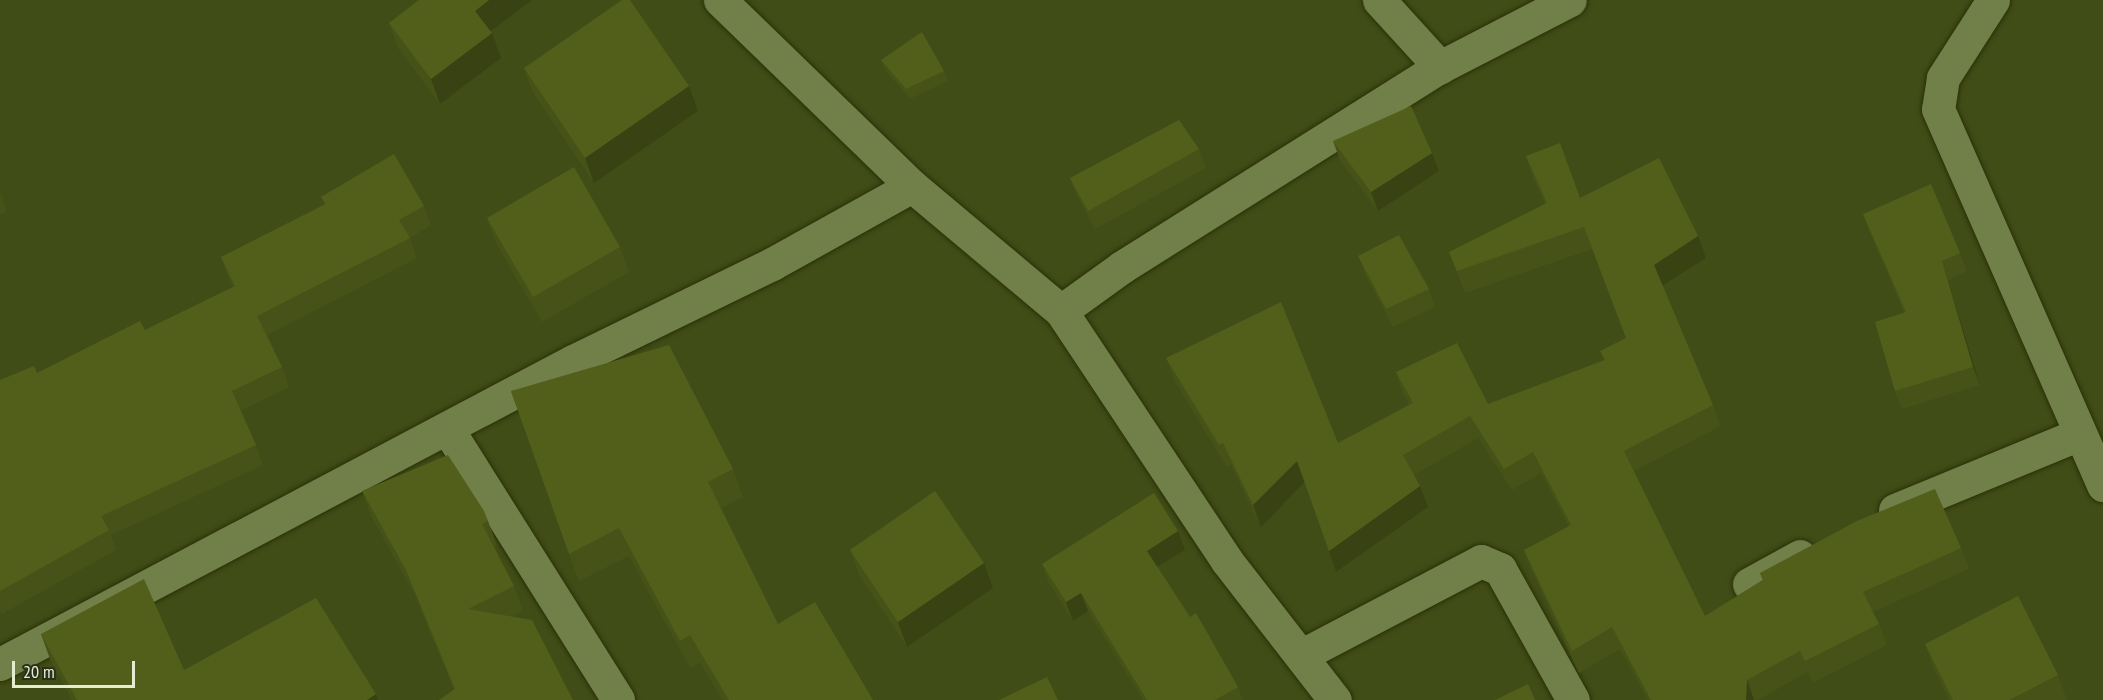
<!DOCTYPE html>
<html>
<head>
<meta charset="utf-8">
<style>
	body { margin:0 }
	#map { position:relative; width:2103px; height:700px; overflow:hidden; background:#414d17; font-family:"PT Sans Narrow",sans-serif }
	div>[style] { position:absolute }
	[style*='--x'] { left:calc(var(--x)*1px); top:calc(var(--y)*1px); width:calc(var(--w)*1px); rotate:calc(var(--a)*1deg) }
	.roads { filter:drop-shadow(0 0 2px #293108) drop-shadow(0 0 2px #293108) }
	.minor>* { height:33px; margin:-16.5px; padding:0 16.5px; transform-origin:16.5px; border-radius:16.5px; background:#717f49 }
	.wall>* { inset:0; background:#465217 }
	.shaded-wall>* { inset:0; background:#394213 }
	.building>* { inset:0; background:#515f1b }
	span { translate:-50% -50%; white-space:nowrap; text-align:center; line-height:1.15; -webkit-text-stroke:4.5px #2a3019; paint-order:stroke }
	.scale { position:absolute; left:12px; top:661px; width:123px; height:27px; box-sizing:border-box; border:3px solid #e5edd1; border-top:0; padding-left:8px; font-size:18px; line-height:21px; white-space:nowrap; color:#e5edd1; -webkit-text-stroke:4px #2a3019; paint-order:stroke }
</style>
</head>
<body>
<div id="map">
	<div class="roads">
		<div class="minor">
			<div style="--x:720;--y:0;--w:267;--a:44.1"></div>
			<div style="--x:912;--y:186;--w:194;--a:40"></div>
			<div style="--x:1061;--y:311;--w:300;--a:56.4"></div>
			<div style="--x:1227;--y:561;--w:176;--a:52.2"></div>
			<div style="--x:1379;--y:0;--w:91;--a:47.7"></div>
			<div style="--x:1993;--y:0;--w:93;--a:122.7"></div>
			<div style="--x:1943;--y:78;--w:31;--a:99"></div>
			<div style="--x:1938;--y:109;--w:411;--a:66.3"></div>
			<div style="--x:1061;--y:311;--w:75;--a:-35.8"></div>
			<div style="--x:1122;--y:267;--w:376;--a:-32.2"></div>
			<div style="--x:1440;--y:67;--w:146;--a:-27.3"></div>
			<div style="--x:447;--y:428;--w:321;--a:57.8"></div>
			<div style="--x:1895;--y:510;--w:199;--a:-22.4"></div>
			<div style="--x:1749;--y:584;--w:58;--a:-28.8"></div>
			<div style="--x:1302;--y:655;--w:202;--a:-27.7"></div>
			<div style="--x:1481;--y:561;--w:21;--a:23"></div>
			<div style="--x:1500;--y:569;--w:150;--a:60.9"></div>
			<div style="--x:0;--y:664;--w:648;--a:-27.87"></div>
			<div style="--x:573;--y:361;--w:221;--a:-26"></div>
			<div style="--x:772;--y:264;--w:160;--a:-29.1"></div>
		</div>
	</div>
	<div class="wall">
		<div style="clip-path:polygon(419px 0,532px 0,490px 31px,501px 58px,440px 104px,398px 48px,389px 23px)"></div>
		<div style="clip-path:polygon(881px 60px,944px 71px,948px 81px,910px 99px,885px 70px)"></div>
		<div style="clip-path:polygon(524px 68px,698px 111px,594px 183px,533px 93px)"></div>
		<div style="clip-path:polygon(1333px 141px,1432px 153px,1439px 171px,1378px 211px,1340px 160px)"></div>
		<div style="clip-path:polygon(1199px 149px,1206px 168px,1095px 229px,1077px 196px,1070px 178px)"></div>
		<div style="clip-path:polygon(1526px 156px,1580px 198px,1698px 236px,1706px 258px,1663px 286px,1713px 405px,1721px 426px,1634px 471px,1705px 616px,1763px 580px,1760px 573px,1961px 548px,1969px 569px,1873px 612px,1879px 624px,1887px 645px,1813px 683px,1808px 672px,1758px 700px,1648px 700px,1620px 649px,1579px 673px,1532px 571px,1524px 550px,1569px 527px,1541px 473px,1512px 490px,1478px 438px,1414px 475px,1428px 507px,1336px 572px,1305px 483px,1261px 527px,1231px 465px,1227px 467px,1174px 380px,1166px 358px,1338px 443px,1409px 404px,1403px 394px,1396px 372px,1488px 404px,1604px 360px,1600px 351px,1626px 338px,1592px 249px,1465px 293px,1449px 252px,1545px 204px,1533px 178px)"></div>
		<div style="clip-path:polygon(0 192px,7px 211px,0 215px)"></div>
		<div style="clip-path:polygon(321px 197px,424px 206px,431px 225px,410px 238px,417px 258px,267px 335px,282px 367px,289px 387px,240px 411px,256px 445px,263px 465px,111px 535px,116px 550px,2px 614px,0 611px,0 380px,37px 373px,145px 330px,233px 287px,228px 277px,221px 257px,324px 204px)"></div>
		<div style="clip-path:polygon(1863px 214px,1960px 253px,1967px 271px,1948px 280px,1980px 385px,1902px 409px,1895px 391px,1904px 312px,1870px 233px)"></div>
		<div style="clip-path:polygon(487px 218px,620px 247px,629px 272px,542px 322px,496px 243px)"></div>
		<div style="clip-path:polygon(1358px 256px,1429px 289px,1435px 307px,1393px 327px,1365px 274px)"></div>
		<div style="clip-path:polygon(511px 391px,733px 469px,743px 497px,721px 508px,778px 624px,873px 700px,723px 700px,700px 663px,690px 668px,629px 556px,579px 581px)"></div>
		<div style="clip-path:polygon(362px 491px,488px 521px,497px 546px,494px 547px,514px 586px,523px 611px,511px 617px,454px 690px,415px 595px,371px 516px)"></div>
		<div style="clip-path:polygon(850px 550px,984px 563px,993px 588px,907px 647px,859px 575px)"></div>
		<div style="clip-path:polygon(1185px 550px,1158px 567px,1190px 617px,1238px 687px,1243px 700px,1143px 700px,1088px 611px,1073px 621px,1049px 583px,1042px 564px)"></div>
		<div style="clip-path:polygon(41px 634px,184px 670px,376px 694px,378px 700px,72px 700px,50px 659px)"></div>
		<div style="clip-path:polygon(1925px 644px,2058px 675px,2067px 700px,1949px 700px,1934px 669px)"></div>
	</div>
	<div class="shaded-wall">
		<div style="clip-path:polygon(489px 0,532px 0,484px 36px,475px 11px)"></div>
		<div style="clip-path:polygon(492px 33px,501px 58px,440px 104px,431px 79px)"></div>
		<div style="clip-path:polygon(689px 86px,698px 111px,594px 183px,585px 158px)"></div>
		<div style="clip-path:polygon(1432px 153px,1439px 171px,1378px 211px,1371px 192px)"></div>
		<div style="clip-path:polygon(1698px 236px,1706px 258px,1662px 286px,1654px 265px)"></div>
		<div style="clip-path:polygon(1942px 261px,1948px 280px,1980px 385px,1973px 367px)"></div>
		<div style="clip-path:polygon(1297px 461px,1305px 482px,1261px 527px,1253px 505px)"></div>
		<div style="clip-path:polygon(1420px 486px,1428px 507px,1336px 572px,1329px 551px)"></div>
		<div style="clip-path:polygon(1178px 531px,1185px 550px,1154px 569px,1147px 551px)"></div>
		<div style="clip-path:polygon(984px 563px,993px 588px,907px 647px,898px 622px)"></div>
		<div style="clip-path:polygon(1081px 593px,1088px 611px,1073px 621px,1066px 602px)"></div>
		<div style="clip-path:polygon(1747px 680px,1754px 700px,1746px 700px)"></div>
		<div style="clip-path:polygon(376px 694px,378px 700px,367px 700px)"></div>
	</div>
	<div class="building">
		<div style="clip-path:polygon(419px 0,489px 0,475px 11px,492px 33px,431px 79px,389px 23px)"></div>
		<div style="clip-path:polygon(622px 0,630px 0,689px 86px,585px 158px,524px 68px)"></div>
		<div style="clip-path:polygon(922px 32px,944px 71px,906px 89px,881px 60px)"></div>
		<div style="clip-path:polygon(1411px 106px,1432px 153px,1371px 192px,1333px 141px)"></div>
		<div style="clip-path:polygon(1179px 120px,1199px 149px,1088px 211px,1070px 178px)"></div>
		<div style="clip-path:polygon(1560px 143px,1580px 198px,1659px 158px,1698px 236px,1654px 265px,1713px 405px,1624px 451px,1705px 616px,1763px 580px,1760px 573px,1857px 521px,1935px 489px,1961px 548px,1863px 592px,1879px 624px,1805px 661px,1800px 651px,1747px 680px,1746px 700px,1651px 700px,1612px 627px,1572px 651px,1524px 550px,1571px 525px,1533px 452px,1504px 469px,1470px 416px,1403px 455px,1420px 486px,1329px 551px,1297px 461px,1253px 505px,1223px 443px,1219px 445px,1166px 358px,1281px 302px,1338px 443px,1413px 403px,1396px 372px,1457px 343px,1488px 404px,1605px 360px,1600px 351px,1626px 338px,1584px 227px,1457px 271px,1449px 252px,1547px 203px,1526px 156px)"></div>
		<div style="clip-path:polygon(394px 154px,424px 206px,399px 220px,410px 238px,257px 316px,282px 367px,232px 391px,256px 445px,101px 516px,109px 530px,0 591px,0 380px,34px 366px,37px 373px,140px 321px,145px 330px,235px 286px,221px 257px,326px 204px,321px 197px)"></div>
		<div style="clip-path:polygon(574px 167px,620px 247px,533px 297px,487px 218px)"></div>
		<div style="clip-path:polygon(1931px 184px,1960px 253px,1942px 261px,1973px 367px,1895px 391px,1875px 322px,1906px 312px,1863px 214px)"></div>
		<div style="clip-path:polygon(1399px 235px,1429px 289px,1386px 309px,1358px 256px)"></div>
		<div style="clip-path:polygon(669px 345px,733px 469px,708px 482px,778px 624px,815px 602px,873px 700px,729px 700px,690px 635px,680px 641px,619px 528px,569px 554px,511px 391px)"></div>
		<div style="clip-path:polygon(448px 455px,484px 511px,488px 521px,482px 524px,514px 586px,468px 609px,532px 620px,573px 700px,439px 700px,455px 689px,406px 570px,362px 491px)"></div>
		<div style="clip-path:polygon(935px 491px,984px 563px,898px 622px,850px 550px)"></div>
		<div style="clip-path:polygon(1154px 493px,1178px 531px,1147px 551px,1190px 617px,1196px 613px,1238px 687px,1215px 700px,1147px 700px,1081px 593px,1066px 602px,1042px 564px)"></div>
		<div style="clip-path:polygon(144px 579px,184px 670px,316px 598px,376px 694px,367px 700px,77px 700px,41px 634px)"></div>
		<div style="clip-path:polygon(2018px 596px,2058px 675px,2009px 700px,1953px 700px,1925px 644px)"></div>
		<div style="clip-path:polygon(1047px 677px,1058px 700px,999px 700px)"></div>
		<div style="clip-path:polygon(1528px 684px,1535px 700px,1495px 700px)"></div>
	</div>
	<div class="scale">20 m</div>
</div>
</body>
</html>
